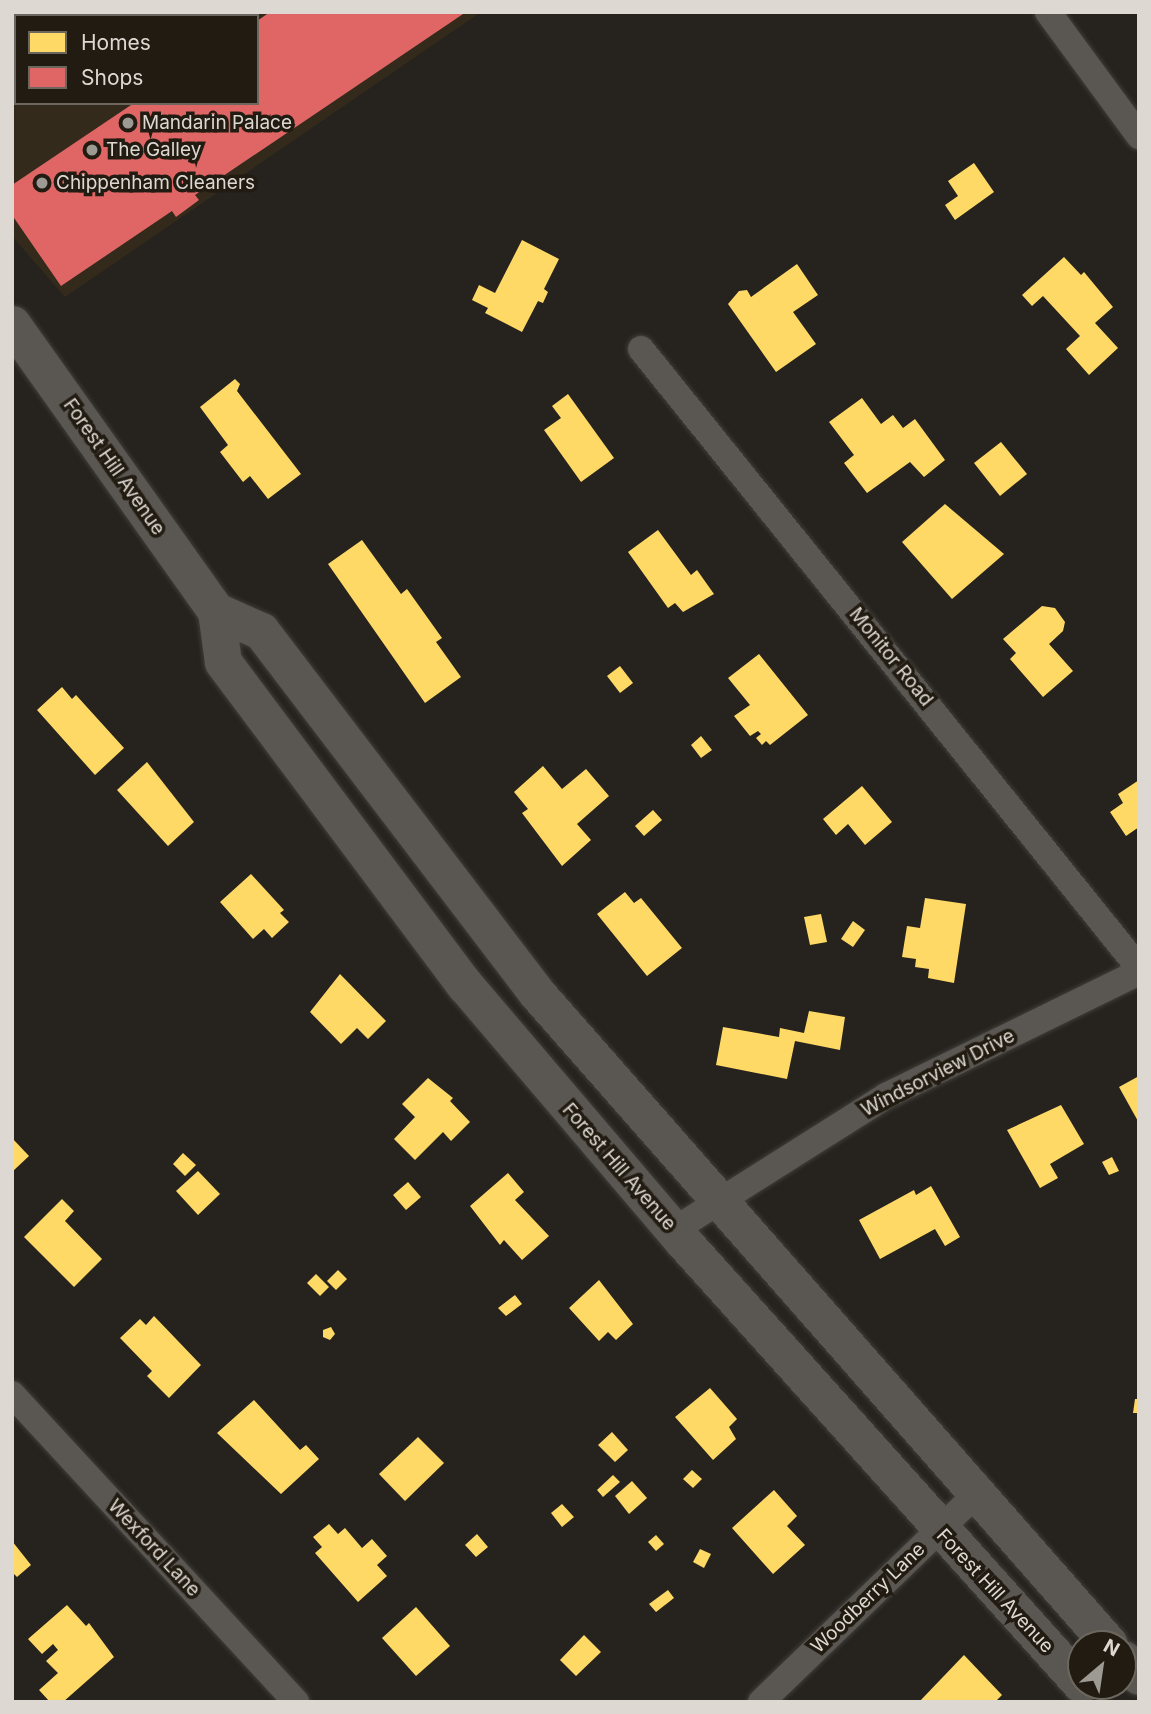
<!DOCTYPE html>
<html>
<head>
<meta charset="utf-8">
<style>
	body { margin:0 }
	#map { position:relative; width:1151px; height:1714px; overflow:hidden; background:#26231e; font-family:Inter,sans-serif }
	div>[style] { position:absolute }
	[style*='--x'] { left:calc(var(--x)*1px); top:calc(var(--y)*1px); width:calc(var(--w)*1px); rotate:calc(var(--a)*1deg) }
	.built>* { inset:0; background:#332a1c }
	.homes>* { inset:0; background:#ffd966 }
	.shops>* { inset:0; background:#e06666 }
	.roads { filter:drop-shadow(0 0 2px #403d39) drop-shadow(0 0 2px #403d39) }
	.street>* { height:26px; margin:-13px; padding:0 13px; transform-origin:13px; border-radius:13px; background:#5a5753 }
	.secondary>* { height:37px; margin:-18.5px; padding:0 18.5px; transform-origin:18.5px; border-radius:18.5px; background:#5a5753 }
	.dots>* { width:19px; height:19px; translate:-50% -50%; box-sizing:border-box; border:4px solid #211b11; border-radius:50% }
	span { translate:-50% -50%; white-space:nowrap; text-align:center; line-height:1.15; -webkit-text-stroke:7px #211b11; paint-order:stroke }
	.poi-label { font-size:19px; color:#ddd9d2 }
	.left { translate:0 -50%; text-align:left }
	.street-label { font-size:19px; color:#ddd9d2 }
	.frame { position:absolute; inset:0; border:14px solid #ddd9d2; pointer-events:none }
	.legend { position:absolute; left:14px; top:14px; width:245px; height:91px; box-sizing:border-box; background:#211b11; border:2px solid #6c675e; margin:0; padding:9px 12px; list-style:none; font-size:21px; color:#ddd9d2 }
	.legend li { display:flex; align-items:center; gap:14px; height:35px }
	.legend b { width:35px; border:2px solid #6c675e }
	.north { position:absolute; left:1067px; top:1630px; width:70px; height:70px; box-sizing:border-box; background:#211b11; border:2px solid #6c675e; border-radius:50%; rotate:29deg; font-size:19px; font-weight:700; line-height:28px; text-align:center; color:#ddd9d2 }
	.north::after { content:''; display:block; margin:auto; width:24px; height:32px; background:#9d9993; clip-path:polygon(50% 0,100% 100%,50% 72%,0 100%) }
</style>
</head>
<body>
<div id="map">
	<div class="built">
		<div style="clip-path:polygon(evenodd,12px 12px,481px 12px,65px 297px,12px 236px,12px 12px,16px 16px,257px 16px,257px 103px,16px 103px,16px 16px)"></div>
	</div>
	<div class="homes">
		<div style="clip-path:polygon(974px 163px,994px 192px,955px 220px,945px 205px,958px 196px,948px 181px)"></div>
		<div style="clip-path:polygon(522px 240px,559px 259px,544px 289px,548px 292px,543px 303px,538px 301px,522px 332px,485px 313px,488px 308px,472px 300px,479px 285px,495px 293px)"></div>
		<div style="clip-path:polygon(1064px 257px,1081px 275px,1084px 272px,1113px 307px,1095px 323px,1118px 348px,1089px 375px,1066px 349px,1080px 336px,1043px 296px,1032px 306px,1022px 295px)"></div>
		<div style="clip-path:polygon(797px 264px,818px 295px,793px 312px,816px 344px,776px 372px,728px 304px,739px 291px,747px 290px,751px 297px)"></div>
		<div style="clip-path:polygon(235px 379px,240px 384px,237px 391px,301px 474px,268px 499px,250px 476px,243px 482px,220px 452px,228px 445px,200px 407px)"></div>
		<div style="clip-path:polygon(568px 394px,614px 458px,581px 482px,544px 430px,561px 418px,552px 406px)"></div>
		<div style="clip-path:polygon(862px 398px,881px 424px,893px 415px,903px 428px,915px 419px,945px 460px,924px 477px,910px 462px,867px 493px,844px 463px,854px 455px,829px 422px)"></div>
		<div style="clip-path:polygon(1001px 442px,1027px 474px,1000px 496px,974px 463px)"></div>
		<div style="clip-path:polygon(945px 504px,1004px 554px,952px 599px,902px 542px)"></div>
		<div style="clip-path:polygon(658px 530px,691px 575px,697px 570px,714px 594px,683px 612px,675px 603px,668px 608px,628px 552px)"></div>
		<div style="clip-path:polygon(362px 540px,401px 594px,407px 589px,442px 638px,436px 642px,461px 677px,425px 703px,328px 564px)"></div>
		<div style="clip-path:polygon(1042px 606px,1055px 608px,1065px 622px,1063px 631px,1049px 644px,1073px 671px,1043px 697px,1010px 659px,1016px 653px,1003px 639px)"></div>
		<div style="clip-path:polygon(759px 654px,808px 715px,770px 745px,766px 741px,762px 745px,756px 738px,761px 734px,758px 731px,750px 736px,734px 716px,750px 705px,728px 678px)"></div>
		<div style="clip-path:polygon(620px 666px,633px 683px,620px 693px,607px 676px)"></div>
		<div style="clip-path:polygon(62px 687px,72px 699px,76px 695px,124px 748px,95px 775px,37px 710px)"></div>
		<div style="clip-path:polygon(701px 736px,712px 750px,701px 758px,691px 745px)"></div>
		<div style="clip-path:polygon(147px 762px,194px 822px,168px 846px,117px 790px)"></div>
		<div style="clip-path:polygon(543px 766px,562px 789px,586px 769px,609px 796px,577px 824px,591px 840px,562px 866px,522px 813px,528px 809px,514px 792px)"></div>
		<div style="clip-path:polygon(1139px 780px,1139px 827px,1126px 836px,1110px 812px,1123px 803px,1118px 794px)"></div>
		<div style="clip-path:polygon(862px 786px,892px 822px,865px 845px,848px 824px,836px 835px,823px 819px)"></div>
		<div style="clip-path:polygon(653px 810px,662px 820px,644px 836px,635px 826px)"></div>
		<div style="clip-path:polygon(251px 874px,284px 910px,280px 913px,289px 922px,272px 938px,264px 929px,253px 939px,220px 902px)"></div>
		<div style="clip-path:polygon(625px 892px,634px 903px,641px 898px,682px 948px,647px 976px,597px 914px)"></div>
		<div style="clip-path:polygon(925px 898px,966px 904px,954px 983px,928px 978px,929px 969px,915px 967px,916px 959px,902px 957px,907px 926px,920px 928px)"></div>
		<div style="clip-path:polygon(821px 914px,827px 942px,810px 945px,804px 917px)"></div>
		<div style="clip-path:polygon(853px 921px,865px 930px,853px 947px,841px 939px)"></div>
		<div style="clip-path:polygon(340px 974px,386px 1021px,368px 1039px,357px 1028px,341px 1044px,310px 1012px)"></div>
		<div style="clip-path:polygon(809px 1011px,845px 1017px,840px 1050px,795px 1041px,787px 1079px,716px 1065px,723px 1027px,779px 1037px,780px 1028px,804px 1033px)"></div>
		<div style="clip-path:polygon(1139px 1076px,1139px 1123px,1119px 1087px)"></div>
		<div style="clip-path:polygon(428px 1078px,453px 1098px,450px 1101px,470px 1122px,451px 1141px,443px 1132px,415px 1160px,394px 1139px,415px 1117px,402px 1104px)"></div>
		<div style="clip-path:polygon(1061px 1105px,1084px 1144px,1050px 1164px,1058px 1178px,1040px 1188px,1007px 1130px)"></div>
		<div style="clip-path:polygon(12px 1138px,29px 1156px,12px 1172px)"></div>
		<div style="clip-path:polygon(183px 1153px,196px 1165px,185px 1176px,173px 1164px)"></div>
		<div style="clip-path:polygon(1112px 1157px,1119px 1171px,1109px 1175px,1102px 1162px)"></div>
		<div style="clip-path:polygon(198px 1171px,220px 1194px,198px 1215px,176px 1191px)"></div>
		<div style="clip-path:polygon(508px 1173px,524px 1192px,515px 1200px,549px 1236px,522px 1260px,504px 1240px,500px 1245px,470px 1206px)"></div>
		<div style="clip-path:polygon(408px 1182px,421px 1197px,406px 1210px,393px 1195px)"></div>
		<div style="clip-path:polygon(931px 1186px,960px 1237px,945px 1246px,935px 1229px,880px 1259px,859px 1220px,914px 1190px,916px 1195px)"></div>
		<div style="clip-path:polygon(62px 1199px,74px 1211px,65px 1221px,102px 1259px,74px 1287px,24px 1237px)"></div>
		<div style="clip-path:polygon(338px 1270px,347px 1279px,336px 1290px,327px 1281px)"></div>
		<div style="clip-path:polygon(316px 1274px,329px 1287px,320px 1296px,307px 1283px)"></div>
		<div style="clip-path:polygon(599px 1280px,633px 1324px,616px 1340px,608px 1332px,599px 1341px,569px 1308px)"></div>
		<div style="clip-path:polygon(515px 1295px,522px 1304px,506px 1316px,498px 1308px)"></div>
		<div style="clip-path:polygon(154px 1316px,201px 1365px,169px 1398px,147px 1376px,152px 1371px,120px 1338px,140px 1319px,146px 1325px)"></div>
		<div style="clip-path:polygon(331px 1327px,335px 1334px,330px 1340px,323px 1337px,323px 1330px)"></div>
		<div style="clip-path:polygon(710px 1388px,737px 1419px,729px 1427px,736px 1439px,713px 1460px,675px 1417px)"></div>
		<div style="clip-path:polygon(1135px 1399px,1139px 1399px,1139px 1413px,1133px 1413px)"></div>
		<div style="clip-path:polygon(254px 1400px,300px 1450px,306px 1445px,319px 1459px,281px 1494px,217px 1433px)"></div>
		<div style="clip-path:polygon(612px 1432px,628px 1450px,615px 1462px,598px 1445px)"></div>
		<div style="clip-path:polygon(418px 1437px,444px 1463px,405px 1501px,379px 1474px)"></div>
		<div style="clip-path:polygon(692px 1470px,702px 1479px,693px 1488px,683px 1479px)"></div>
		<div style="clip-path:polygon(613px 1475px,620px 1482px,603px 1497px,597px 1490px)"></div>
		<div style="clip-path:polygon(632px 1481px,647px 1498px,629px 1514px,615px 1496px)"></div>
		<div style="clip-path:polygon(774px 1490px,797px 1516px,787px 1526px,805px 1545px,773px 1574px,732px 1528px)"></div>
		<div style="clip-path:polygon(562px 1504px,574px 1517px,562px 1527px,551px 1513px)"></div>
		<div style="clip-path:polygon(329px 1524px,338px 1534px,345px 1528px,362px 1548px,372px 1539px,387px 1556px,377px 1565px,387px 1576px,358px 1602px,315px 1553px,322px 1547px,313px 1537px)"></div>
		<div style="clip-path:polygon(477px 1534px,488px 1547px,476px 1557px,465px 1545px)"></div>
		<div style="clip-path:polygon(656px 1535px,664px 1544px,656px 1551px,648px 1542px)"></div>
		<div style="clip-path:polygon(12px 1541px,31px 1565px,17px 1577px,12px 1572px)"></div>
		<div style="clip-path:polygon(700px 1549px,711px 1554px,704px 1568px,693px 1562px)"></div>
		<div style="clip-path:polygon(668px 1590px,674px 1598px,656px 1612px,649px 1604px)"></div>
		<div style="clip-path:polygon(67px 1605px,86px 1626px,89px 1623px,114px 1657px,63px 1702px,50px 1702px,39px 1690px,58px 1673px,46px 1661px,58px 1650px,53px 1644px,42px 1654px,28px 1639px)"></div>
		<div style="clip-path:polygon(416px 1607px,450px 1646px,416px 1676px,382px 1638px)"></div>
		<div style="clip-path:polygon(584px 1635px,601px 1652px,576px 1676px,560px 1660px)"></div>
		<div style="clip-path:polygon(964px 1655px,1002px 1695px,995px 1702px,919px 1702px)"></div>
	</div>
	<div class="shops">
		<div style="clip-path:polygon(270px 12px,466px 12px,195px 195px,199px 200px,176px 217px,172px 211px,61px 286px,12px 215px,12px 185px,134px 103px,257px 103px,257px 21px)"></div>
	</div>
	<div class="roads">
		<div class="street">
			<div style="--x:1048;--y:12;--w:154;--a:53.7"></div>
			<div style="--x:641;--y:349;--w:794;--a:51.18"></div>
			<div style="--x:674;--y:1230;--w:251;--a:-32.3"></div>
			<div style="--x:886;--y:1096;--w:282;--a:-26.1"></div>
			<div style="--x:12;--y:1394;--w:419;--a:47.3"></div>
			<div style="--x:761;--y:1702;--w:298;--a:-44"></div>
		</div>
		<div class="secondary">
			<div style="--x:12;--y:324;--w:352;--a:54.6"></div>
			<div style="--x:216;--y:611;--w:51;--a:82.2"></div>
			<div style="--x:223;--y:662;--w:404;--a:53.2"></div>
			<div style="--x:465;--y:985;--w:335;--a:49.6"></div>
			<div style="--x:682;--y:1240;--w:597;--a:48.06"></div>
			<div style="--x:216;--y:611;--w:49;--a:24"></div>
			<div style="--x:261;--y:631;--w:452;--a:52.7"></div>
			<div style="--x:535;--y:991;--w:869;--a:48.68"></div>
			<div style="--x:1123;--y:1659;--w:23;--a:47"></div>
		</div>
	</div>
	<div class="dots">
		<div style="left:128px;top:123px;background:#9d9993"></div>
		<div style="left:92px;top:150px;background:#9d9993"></div>
		<div style="left:42px;top:183px;background:#9d9993"></div>
	</div>
	<div class="poi-label">
		<span class="left" style="left:142px;top:123px">Mandarin Palace</span>
		<span class="left" style="left:106px;top:150px">The Galley</span>
		<span class="left" style="left:56px;top:183px">Chippenham Cleaners</span>
	</div>
	<div class="street-label">
		<span style="left:114px;top:467px;rotate:55deg">Forest Hill Avenue</span>
		<span style="left:891px;top:657px;rotate:51deg">Monitor Road</span>
		<span style="left:938px;top:1073px;rotate:-27deg">Windsorview Drive</span>
		<span style="left:619px;top:1167px;rotate:49deg">Forest Hill Avenue</span>
		<span style="left:154px;top:1548px;rotate:47deg">Wexford Lane</span>
		<span style="left:995px;top:1591px;rotate:47deg">Forest Hill Avenue</span>
		<span style="left:868px;top:1598px;rotate:-44deg">Woodberry Lane</span>
	</div>
	<div class="frame"></div>
	<ul class="legend">
	<li><b style="height:19px;background:#ffd966"></b>Homes</li>
	<li><b style="height:19px;background:#e06666"></b>Shops</li>
	</ul>
	<div class="north">N</div>
</div>
</body>
</html>
